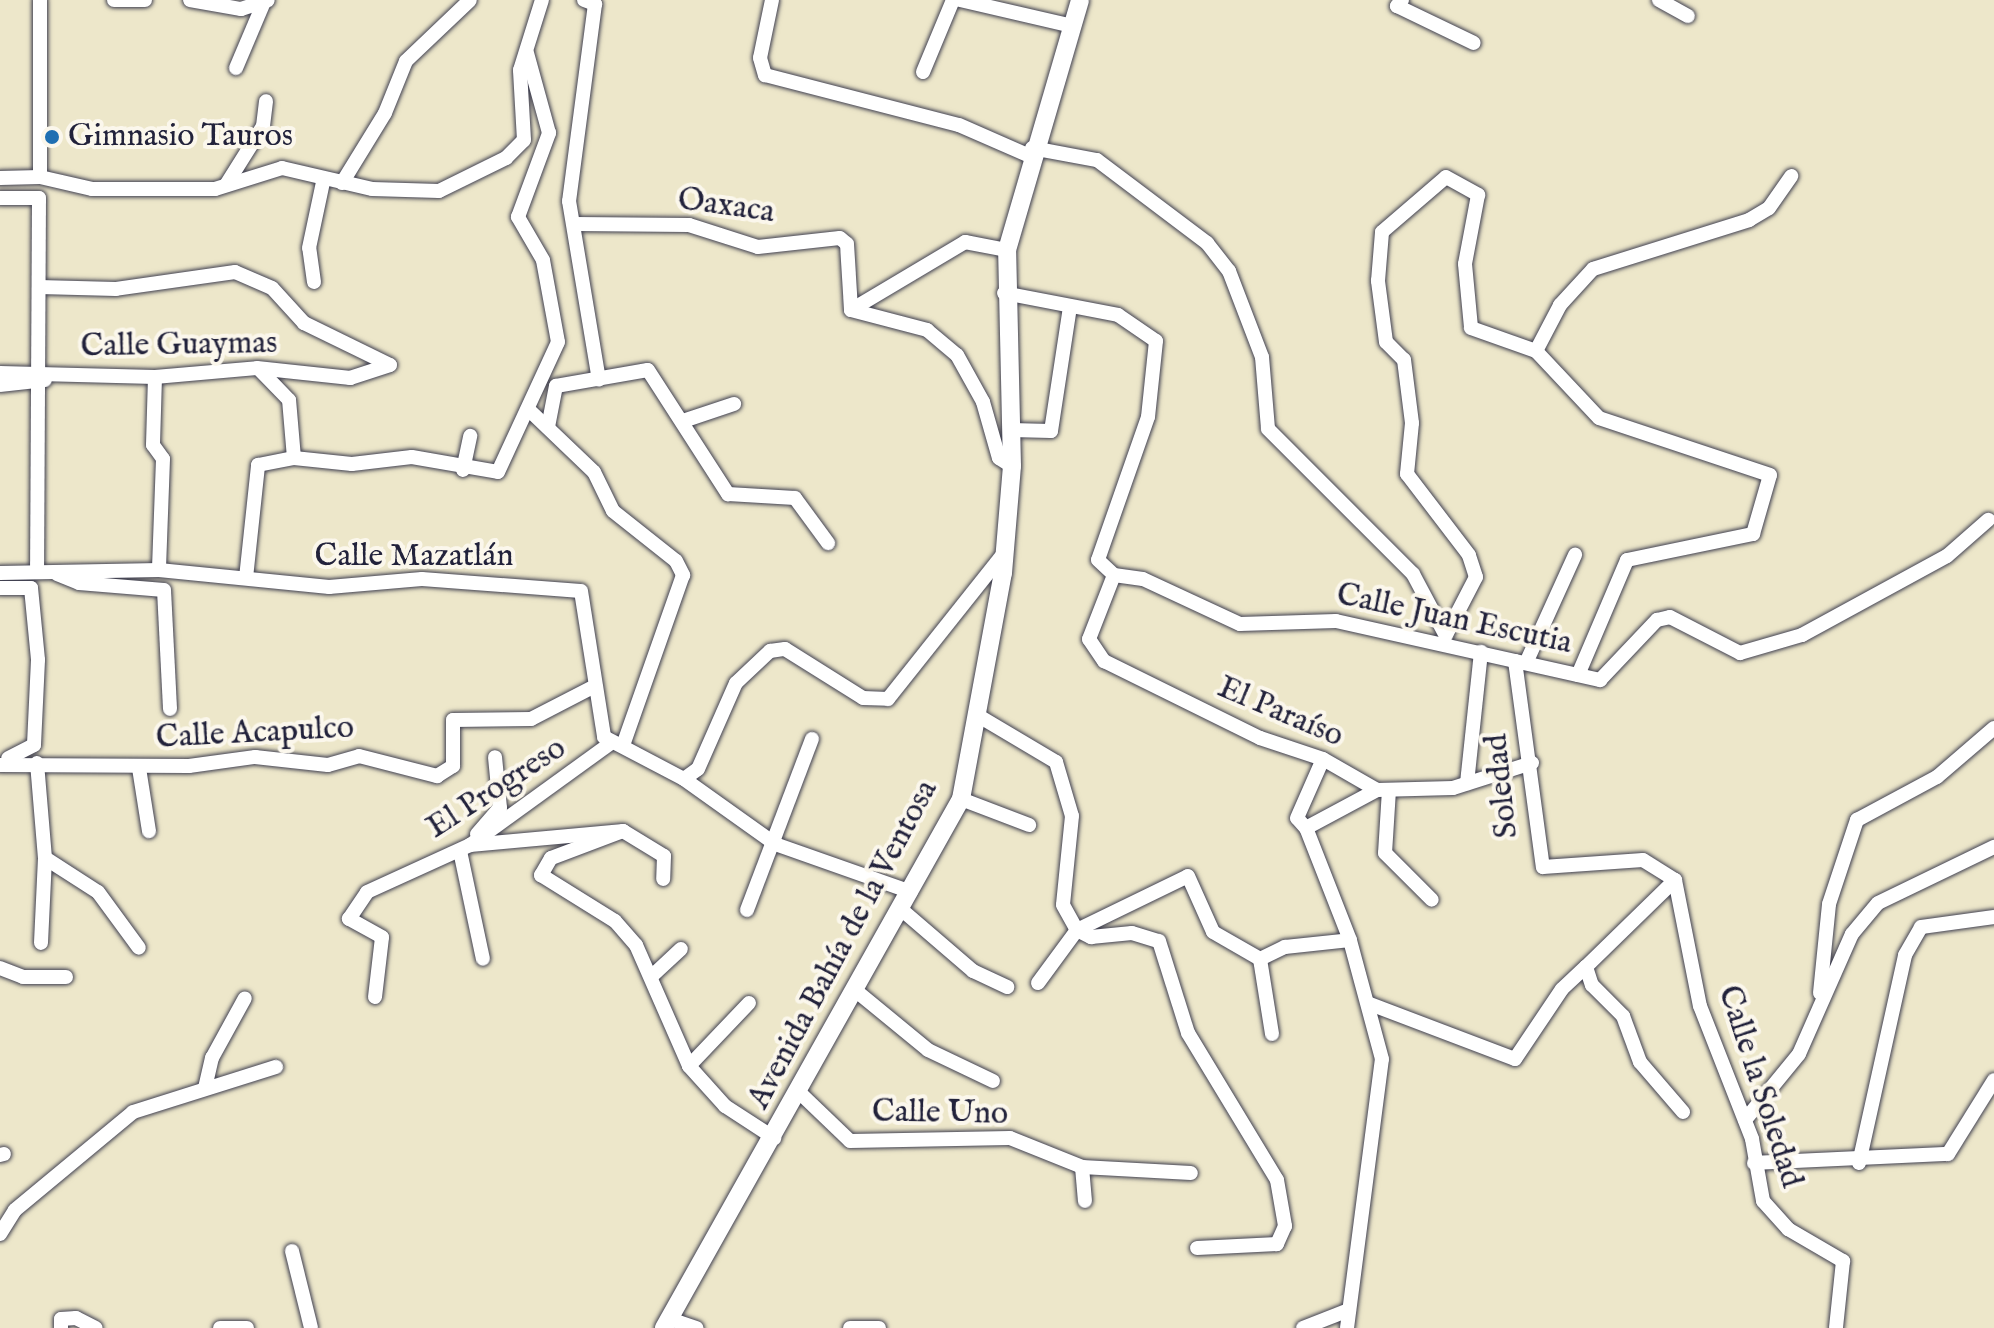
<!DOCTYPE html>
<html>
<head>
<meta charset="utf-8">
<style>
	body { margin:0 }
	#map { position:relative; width:1994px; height:1328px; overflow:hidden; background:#ede7ca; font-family:"IM FELL English",serif }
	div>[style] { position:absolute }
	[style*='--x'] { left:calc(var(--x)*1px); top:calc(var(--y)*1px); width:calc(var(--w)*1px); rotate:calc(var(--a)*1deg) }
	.roads { filter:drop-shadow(0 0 2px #404050) drop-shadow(0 0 2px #404050) }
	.minor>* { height:14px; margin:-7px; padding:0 7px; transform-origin:7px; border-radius:7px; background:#fff }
	.major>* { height:18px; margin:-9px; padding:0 9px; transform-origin:9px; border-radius:9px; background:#fff }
	.dots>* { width:22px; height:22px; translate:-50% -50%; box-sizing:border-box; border:4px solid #fbf7ec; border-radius:50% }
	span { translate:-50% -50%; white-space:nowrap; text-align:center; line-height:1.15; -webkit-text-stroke:8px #fbf7ec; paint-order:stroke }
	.poi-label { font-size:32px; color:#22223b }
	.left { translate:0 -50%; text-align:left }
	.street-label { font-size:32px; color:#22223b }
</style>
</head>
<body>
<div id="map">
	<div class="roads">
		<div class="minor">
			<div style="--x:114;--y:0;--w:31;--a:0"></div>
			<div style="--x:190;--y:0;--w:52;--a:10"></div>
			<div style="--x:241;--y:9;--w:28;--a:-18"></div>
			<div style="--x:584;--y:0;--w:12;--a:20"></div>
			<div style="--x:595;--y:4;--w:199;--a:97.5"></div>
			<div style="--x:569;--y:201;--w:181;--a:80.5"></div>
			<div style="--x:772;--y:0;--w:59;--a:101.7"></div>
			<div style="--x:760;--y:58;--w:18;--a:74"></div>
			<div style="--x:765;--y:75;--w:200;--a:14.5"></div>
			<div style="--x:959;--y:125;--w:77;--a:23.6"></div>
			<div style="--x:960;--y:0;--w:116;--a:13"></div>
			<div style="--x:1402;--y:0;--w:8;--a:130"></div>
			<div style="--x:1397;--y:6;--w:85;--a:25.7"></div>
			<div style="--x:1659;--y:0;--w:33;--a:29"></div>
			<div style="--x:236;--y:68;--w:72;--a:-67"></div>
			<div style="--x:923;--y:72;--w:78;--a:-67.4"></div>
			<div style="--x:1032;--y:148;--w:66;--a:10.5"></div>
			<div style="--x:1097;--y:160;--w:138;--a:37"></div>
			<div style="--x:1207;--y:243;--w:36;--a:52"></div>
			<div style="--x:1229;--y:271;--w:92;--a:69"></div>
			<div style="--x:1262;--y:357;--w:72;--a:85.2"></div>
			<div style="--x:1268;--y:429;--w:205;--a:45"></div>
			<div style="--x:1413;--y:574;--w:70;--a:62"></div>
			<div style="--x:40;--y:177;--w:177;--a:-90"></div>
			<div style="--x:0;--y:178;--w:40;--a:-1.4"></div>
			<div style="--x:40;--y:177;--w:53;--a:13"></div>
			<div style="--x:92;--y:189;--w:123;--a:0"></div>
			<div style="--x:215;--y:189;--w:70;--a:-17.4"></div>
			<div style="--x:282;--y:168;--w:92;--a:13.1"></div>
			<div style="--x:372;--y:189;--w:67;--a:1.7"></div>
			<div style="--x:439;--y:191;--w:75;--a:-26.2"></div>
			<div style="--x:506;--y:158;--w:25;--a:-45"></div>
			<div style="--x:524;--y:140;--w:70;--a:-93.3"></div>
			<div style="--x:520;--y:70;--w:73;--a:-72.6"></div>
			<div style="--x:342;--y:183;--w:82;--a:-58.4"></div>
			<div style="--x:385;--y:113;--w:56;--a:-68"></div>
			<div style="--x:406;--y:61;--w:88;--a:-43.6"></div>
			<div style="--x:226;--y:185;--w:70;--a:-57.9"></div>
			<div style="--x:263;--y:126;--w:25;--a:-83"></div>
			<div style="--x:0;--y:198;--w:39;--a:0"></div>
			<div style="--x:39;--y:198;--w:374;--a:90.3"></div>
			<div style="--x:575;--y:224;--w:114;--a:0.5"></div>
			<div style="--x:689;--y:225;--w:72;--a:17.7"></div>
			<div style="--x:758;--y:247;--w:82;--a:-6.3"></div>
			<div style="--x:840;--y:238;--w:9;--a:41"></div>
			<div style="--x:847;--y:244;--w:66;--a:86.5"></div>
			<div style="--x:314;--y:282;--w:34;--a:-98"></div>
			<div style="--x:309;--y:248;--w:67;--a:-78"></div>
			<div style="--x:1004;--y:293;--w:116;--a:10.9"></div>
			<div style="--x:1118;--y:315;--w:46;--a:34.4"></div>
			<div style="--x:1156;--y:341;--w:76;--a:96"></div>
			<div style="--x:1148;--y:417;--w:151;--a:109.3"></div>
			<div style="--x:1098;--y:560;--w:22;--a:43"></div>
			<div style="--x:1114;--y:575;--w:29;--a:8"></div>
			<div style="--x:1143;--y:579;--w:107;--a:24.9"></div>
			<div style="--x:1240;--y:624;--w:96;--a:-1.8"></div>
			<div style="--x:1336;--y:621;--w:271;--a:12.6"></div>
			<div style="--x:1600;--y:680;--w:83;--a:-46.5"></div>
			<div style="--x:1657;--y:620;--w:13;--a:-13"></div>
			<div style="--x:1670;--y:617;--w:79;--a:27.2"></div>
			<div style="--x:1740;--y:653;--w:65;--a:-16.2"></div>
			<div style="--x:1802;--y:635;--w:165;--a:-28.6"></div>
			<div style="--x:1947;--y:556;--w:55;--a:-41.3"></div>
			<div style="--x:851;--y:310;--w:79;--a:14.7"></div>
			<div style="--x:927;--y:330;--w:39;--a:40"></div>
			<div style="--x:957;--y:355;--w:54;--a:61"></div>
			<div style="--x:983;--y:402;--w:58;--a:74.1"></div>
			<div style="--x:999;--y:458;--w:15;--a:32"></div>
			<div style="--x:851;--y:310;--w:133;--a:-30.8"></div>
			<div style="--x:965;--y:242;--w:43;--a:10.8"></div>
			<div style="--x:0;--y:373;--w:155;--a:1.5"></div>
			<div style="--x:155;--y:377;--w:102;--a:-5"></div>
			<div style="--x:257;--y:368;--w:94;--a:6.1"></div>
			<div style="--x:350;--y:378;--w:42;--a:-18"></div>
			<div style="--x:390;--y:365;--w:96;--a:-154"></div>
			<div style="--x:304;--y:323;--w:47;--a:-132.4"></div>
			<div style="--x:272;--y:288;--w:40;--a:-156.6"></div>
			<div style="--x:235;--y:272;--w:120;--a:171.9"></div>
			<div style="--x:116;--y:289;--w:77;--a:-178.5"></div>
			<div style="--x:155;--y:377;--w:68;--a:91.7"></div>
			<div style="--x:153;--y:445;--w:17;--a:54"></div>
			<div style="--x:163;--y:459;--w:111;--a:92.1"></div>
			<div style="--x:0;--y:385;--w:45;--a:-6.3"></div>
			<div style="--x:528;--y:409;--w:91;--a:43.7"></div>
			<div style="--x:594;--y:472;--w:43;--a:64"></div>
			<div style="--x:613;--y:511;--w:80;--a:38.4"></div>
			<div style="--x:676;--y:561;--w:16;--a:63"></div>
			<div style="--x:683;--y:575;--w:178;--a:109.4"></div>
			<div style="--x:683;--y:421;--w:54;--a:-18.4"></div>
			<div style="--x:548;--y:427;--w:42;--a:-79"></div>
			<div style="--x:556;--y:386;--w:93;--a:-9.9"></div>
			<div style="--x:648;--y:370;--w:148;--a:57.2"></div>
			<div style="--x:728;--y:494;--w:67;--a:3.4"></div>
			<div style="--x:795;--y:498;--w:56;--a:53.7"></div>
			<div style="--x:1011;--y:430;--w:40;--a:1.4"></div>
			<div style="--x:1051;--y:431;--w:125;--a:-81.3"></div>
			<div style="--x:294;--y:458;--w:58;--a:5.9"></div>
			<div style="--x:352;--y:464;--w:60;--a:-6.7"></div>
			<div style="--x:412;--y:457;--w:87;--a:9.9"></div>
			<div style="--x:498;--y:472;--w:143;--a:-65.2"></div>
			<div style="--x:558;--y:342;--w:83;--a:-100.4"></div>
			<div style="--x:543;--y:260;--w:50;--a:-120.2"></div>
			<div style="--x:518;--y:217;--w:90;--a:-69.7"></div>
			<div style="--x:549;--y:133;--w:83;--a:-105.4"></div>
			<div style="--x:463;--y:470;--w:35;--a:-78"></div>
			<div style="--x:0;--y:573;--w:159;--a:-1.1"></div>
			<div style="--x:159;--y:570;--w:171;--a:5.7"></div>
			<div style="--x:329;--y:587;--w:93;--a:-4.9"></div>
			<div style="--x:422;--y:579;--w:159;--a:4.3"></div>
			<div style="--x:581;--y:591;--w:148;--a:81"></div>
			<div style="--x:604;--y:737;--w:90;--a:27.7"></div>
			<div style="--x:684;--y:779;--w:17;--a:-36"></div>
			<div style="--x:698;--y:769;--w:94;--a:-66.2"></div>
			<div style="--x:736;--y:683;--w:47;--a:-43.3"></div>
			<div style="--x:770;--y:651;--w:15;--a:-8"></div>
			<div style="--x:785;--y:649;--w:92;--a:32.1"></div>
			<div style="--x:863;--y:698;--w:25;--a:2"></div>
			<div style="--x:888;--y:699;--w:186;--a:-51.5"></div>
			<div style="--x:57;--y:574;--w:24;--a:22"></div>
			<div style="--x:79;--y:583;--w:85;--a:4.7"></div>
			<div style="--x:164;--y:590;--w:119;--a:87.1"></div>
			<div style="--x:1114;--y:575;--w:69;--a:111.3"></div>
			<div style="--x:1089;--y:639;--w:27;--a:56"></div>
			<div style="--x:1104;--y:661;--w:174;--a:26.3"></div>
			<div style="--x:1260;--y:738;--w:66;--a:18.4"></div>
			<div style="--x:1323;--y:759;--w:62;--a:29.9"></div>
			<div style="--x:1377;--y:790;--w:76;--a:-1.5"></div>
			<div style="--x:1453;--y:788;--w:83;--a:-17.6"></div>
			<div style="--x:246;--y:578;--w:114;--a:-83.9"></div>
			<div style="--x:258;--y:465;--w:37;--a:-11"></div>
			<div style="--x:294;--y:458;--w:58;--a:-94.9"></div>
			<div style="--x:289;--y:400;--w:42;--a:-134"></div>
			<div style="--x:0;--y:588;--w:31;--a:0"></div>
			<div style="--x:31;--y:588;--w:72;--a:84.4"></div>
			<div style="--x:38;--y:660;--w:85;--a:92.7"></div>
			<div style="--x:34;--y:745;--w:29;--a:153"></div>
			<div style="--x:1447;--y:633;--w:63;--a:-62.6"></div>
			<div style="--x:1476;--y:577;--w:23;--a:-108"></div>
			<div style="--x:1469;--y:555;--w:102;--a:-127.4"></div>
			<div style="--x:1407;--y:474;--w:51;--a:-84.4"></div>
			<div style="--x:1412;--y:423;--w:64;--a:-97.2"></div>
			<div style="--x:1404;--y:360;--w:25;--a:-135"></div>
			<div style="--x:1386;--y:342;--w:62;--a:-97.5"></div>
			<div style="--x:1378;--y:281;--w:49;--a:-85.3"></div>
			<div style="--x:1382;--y:232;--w:84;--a:-40.7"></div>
			<div style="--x:1446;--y:177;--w:37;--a:29"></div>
			<div style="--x:1478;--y:195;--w:70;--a:100.7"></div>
			<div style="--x:1465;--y:264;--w:64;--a:84.6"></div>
			<div style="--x:1471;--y:328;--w:69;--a:19.5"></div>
			<div style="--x:1515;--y:661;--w:208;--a:82.3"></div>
			<div style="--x:1543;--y:867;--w:100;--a:-4"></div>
			<div style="--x:1643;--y:860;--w:38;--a:32"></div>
			<div style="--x:1675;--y:880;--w:128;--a:78.8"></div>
			<div style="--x:1700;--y:1006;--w:143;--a:68.6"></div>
			<div style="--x:1752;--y:1139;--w:63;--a:79.9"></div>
			<div style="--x:1763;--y:1201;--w:38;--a:48"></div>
			<div style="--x:1788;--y:1229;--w:64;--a:30.2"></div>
			<div style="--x:1843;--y:1261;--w:67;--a:96"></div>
			<div style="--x:1526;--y:663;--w:119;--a:-65.6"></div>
			<div style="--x:1578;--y:675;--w:125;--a:-66.9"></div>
			<div style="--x:1627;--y:560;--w:129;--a:-11.7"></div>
			<div style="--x:1753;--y:534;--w:61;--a:-73.9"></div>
			<div style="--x:1770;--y:475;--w:180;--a:-161.6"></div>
			<div style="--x:1599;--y:418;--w:92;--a:-133.2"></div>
			<div style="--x:1536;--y:351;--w:52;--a:-62.4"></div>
			<div style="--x:1560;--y:305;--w:49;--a:-47.5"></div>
			<div style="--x:1593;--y:269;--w:164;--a:-17.4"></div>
			<div style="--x:1749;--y:220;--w:23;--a:-31"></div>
			<div style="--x:1769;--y:208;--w:39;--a:-55"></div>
			<div style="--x:977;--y:715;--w:92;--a:30.7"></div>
			<div style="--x:1056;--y:762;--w:56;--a:73.5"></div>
			<div style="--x:1072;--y:816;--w:89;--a:95.8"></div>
			<div style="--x:1063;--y:905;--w:29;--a:61"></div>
			<div style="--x:1077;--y:930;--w:16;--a:27"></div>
			<div style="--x:1091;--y:937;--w:41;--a:-5.6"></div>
			<div style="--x:1132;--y:933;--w:28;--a:17"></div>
			<div style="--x:1159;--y:941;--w:96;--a:72.5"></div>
			<div style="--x:1188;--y:1033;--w:172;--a:58.8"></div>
			<div style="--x:1277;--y:1180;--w:47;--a:80.1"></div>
			<div style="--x:1285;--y:1226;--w:20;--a:114"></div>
			<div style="--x:1277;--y:1244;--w:80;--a:177.1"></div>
			<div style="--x:37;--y:763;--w:95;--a:85.2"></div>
			<div style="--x:45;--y:858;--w:85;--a:92.7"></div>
			<div style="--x:0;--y:765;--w:189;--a:0.3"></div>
			<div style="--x:189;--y:766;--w:67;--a:-7.8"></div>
			<div style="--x:255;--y:757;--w:73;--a:6.3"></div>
			<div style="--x:328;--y:765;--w:32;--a:-16"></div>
			<div style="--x:359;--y:756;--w:81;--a:14.4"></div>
			<div style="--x:437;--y:776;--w:19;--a:-32"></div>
			<div style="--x:453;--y:766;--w:46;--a:-90"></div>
			<div style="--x:453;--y:720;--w:78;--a:-0.7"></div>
			<div style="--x:531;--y:719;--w:70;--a:-27.3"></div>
			<div style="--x:139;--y:768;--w:64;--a:81"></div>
			<div style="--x:684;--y:779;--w:112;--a:35.5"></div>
			<div style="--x:775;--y:844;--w:144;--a:19.4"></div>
			<div style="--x:1467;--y:783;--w:132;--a:-83.9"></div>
			<div style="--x:1389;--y:790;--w:63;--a:93.6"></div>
			<div style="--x:1385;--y:853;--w:66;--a:45"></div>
			<div style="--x:961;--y:799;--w:73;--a:20.9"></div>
			<div style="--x:1306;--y:828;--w:13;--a:-132"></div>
			<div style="--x:1297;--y:818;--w:64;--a:-66.2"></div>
			<div style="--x:623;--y:831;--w:48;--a:31.4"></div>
			<div style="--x:664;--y:856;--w:23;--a:92"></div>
			<div style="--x:477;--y:834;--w:35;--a:-49"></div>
			<div style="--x:500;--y:808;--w:51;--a:-95.6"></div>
			<div style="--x:470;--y:845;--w:154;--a:-5.2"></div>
			<div style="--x:623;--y:831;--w:77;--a:159.4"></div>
			<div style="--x:551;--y:858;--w:20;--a:120"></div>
			<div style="--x:541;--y:875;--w:87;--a:31.9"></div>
			<div style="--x:615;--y:921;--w:32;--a:49"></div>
			<div style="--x:636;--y:945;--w:132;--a:66.3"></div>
			<div style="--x:689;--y:1066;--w:54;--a:48"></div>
			<div style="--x:725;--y:1106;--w:59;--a:33.1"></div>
			<div style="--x:460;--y:851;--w:110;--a:78"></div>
			<div style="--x:45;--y:858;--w:63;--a:32.7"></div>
			<div style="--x:98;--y:892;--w:69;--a:53.8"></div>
			<div style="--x:1675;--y:880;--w:124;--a:135.7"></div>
			<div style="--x:1586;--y:967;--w:19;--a:72"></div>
			<div style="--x:1592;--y:985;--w:44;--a:45"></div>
			<div style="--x:1623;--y:1016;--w:49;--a:69.7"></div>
			<div style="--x:1640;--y:1062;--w:66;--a:49.3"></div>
			<div style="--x:747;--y:910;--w:183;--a:-69.2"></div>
			<div style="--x:902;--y:910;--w:94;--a:40.7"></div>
			<div style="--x:973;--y:971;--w:38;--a:25"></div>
			<div style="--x:1260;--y:959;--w:28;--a:-26"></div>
			<div style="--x:1285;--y:947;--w:65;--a:-6.1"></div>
			<div style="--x:0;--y:968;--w:25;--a:21"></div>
			<div style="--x:23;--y:977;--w:43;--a:0"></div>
			<div style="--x:653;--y:975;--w:38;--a:-43"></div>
			<div style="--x:1038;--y:983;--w:66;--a:-53.7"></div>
			<div style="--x:1077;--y:930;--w:123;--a:-25.9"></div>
			<div style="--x:1188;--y:876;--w:61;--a:65.9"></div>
			<div style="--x:1213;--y:932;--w:54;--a:29.9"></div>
			<div style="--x:1260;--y:959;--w:76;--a:80.9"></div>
			<div style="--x:855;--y:990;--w:94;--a:39.4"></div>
			<div style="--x:928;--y:1050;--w:72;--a:25.5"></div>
			<div style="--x:1820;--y:993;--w:89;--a:-84.2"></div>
			<div style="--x:1829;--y:904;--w:89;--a:-71.6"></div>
			<div style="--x:1857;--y:820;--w:91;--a:-28.3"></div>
			<div style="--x:1937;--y:777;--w:75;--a:-40.7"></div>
			<div style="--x:375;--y:997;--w:60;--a:-83.3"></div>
			<div style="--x:382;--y:937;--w:38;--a:-151"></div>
			<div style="--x:349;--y:919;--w:32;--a:-56"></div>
			<div style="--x:367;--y:892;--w:113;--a:-24.5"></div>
			<div style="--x:470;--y:845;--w:174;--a:-35.9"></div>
			<div style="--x:1370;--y:1004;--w:155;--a:20.8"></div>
			<div style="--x:1515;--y:1059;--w:84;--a:-56.1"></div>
			<div style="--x:1562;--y:989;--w:33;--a:-43"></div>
			<div style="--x:689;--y:1066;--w:87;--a:-46.4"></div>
			<div style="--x:205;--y:1088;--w:31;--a:-77"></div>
			<div style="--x:212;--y:1058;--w:68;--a:-61.2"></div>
			<div style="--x:800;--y:1093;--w:69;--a:43.8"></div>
			<div style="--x:850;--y:1141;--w:160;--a:-1.1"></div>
			<div style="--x:1010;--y:1138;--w:78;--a:21.9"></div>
			<div style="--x:1082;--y:1167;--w:109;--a:3.2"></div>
			<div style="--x:1745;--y:1120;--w:85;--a:-50.7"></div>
			<div style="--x:1799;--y:1054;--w:131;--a:-66.2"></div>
			<div style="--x:1852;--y:934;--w:40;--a:-50"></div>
			<div style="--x:1878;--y:903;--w:129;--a:-25.8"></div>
			<div style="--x:0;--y:1155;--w:4;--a:-14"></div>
			<div style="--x:1754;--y:1163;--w:194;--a:-2.7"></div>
			<div style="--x:1948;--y:1154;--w:87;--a:-58.1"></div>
			<div style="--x:1859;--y:1163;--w:213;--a:-77.5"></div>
			<div style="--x:1905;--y:955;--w:32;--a:-60"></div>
			<div style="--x:1921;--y:927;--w:74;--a:-7.8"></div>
			<div style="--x:1082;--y:1167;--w:34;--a:85"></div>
			<div style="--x:0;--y:1234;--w:28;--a:-58"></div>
			<div style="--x:15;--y:1210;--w:153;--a:-39.7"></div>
			<div style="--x:133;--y:1112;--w:150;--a:-17.5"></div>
			<div style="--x:292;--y:1251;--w:79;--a:76.1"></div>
			<div style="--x:670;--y:1319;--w:28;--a:19"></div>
			<div style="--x:61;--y:1328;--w:9;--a:-90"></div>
			<div style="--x:61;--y:1319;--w:15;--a:-4"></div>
			<div style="--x:76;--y:1318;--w:22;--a:27"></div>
			<div style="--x:220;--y:1328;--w:27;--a:0"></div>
			<div style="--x:850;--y:1328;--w:29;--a:0"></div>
			<div style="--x:1303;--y:1328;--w:49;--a:-21.4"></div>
			<div style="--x:1347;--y:1328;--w:271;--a:-82.6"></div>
			<div style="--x:1382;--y:1059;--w:123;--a:-105.1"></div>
			<div style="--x:1350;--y:940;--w:120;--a:-111.4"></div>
			<div style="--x:1306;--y:828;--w:81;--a:-28.2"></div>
		</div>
		<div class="major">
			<div style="--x:664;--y:1328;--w:607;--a:-60.69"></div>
			<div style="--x:961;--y:799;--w:230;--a:-79.5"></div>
			<div style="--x:1003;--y:573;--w:107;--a:-85.2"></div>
			<div style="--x:1012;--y:466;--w:216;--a:-91.3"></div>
			<div style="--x:1007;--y:250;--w:260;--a:-73.7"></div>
		</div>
	</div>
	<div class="dots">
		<div style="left:52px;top:137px;background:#1f6fb2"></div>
	</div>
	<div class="poi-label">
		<span class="left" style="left:68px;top:137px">Gimnasio Tauros</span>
	</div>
	<div class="street-label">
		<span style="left:726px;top:207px;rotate:8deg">Oaxaca</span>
		<span style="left:179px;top:346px;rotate:-1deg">Calle Guaymas</span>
		<span style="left:414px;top:557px">Calle Mazatlán</span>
		<span style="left:1454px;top:620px;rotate:12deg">Calle Juan Escutia</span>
		<span style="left:1280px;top:713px;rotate:23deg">El Paraíso</span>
		<span style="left:255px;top:734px;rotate:-3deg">Calle Acapulco</span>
		<span style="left:1503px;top:786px;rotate:-96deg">Soledad</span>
		<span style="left:497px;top:789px;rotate:-33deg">El Progreso</span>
		<span style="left:844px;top:945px;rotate:-62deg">Avenida Bahía de la Ventosa</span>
		<span style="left:1759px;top:1087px;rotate:72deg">Calle la Soledad</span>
		<span style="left:940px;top:1114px;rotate:1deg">Calle Uno</span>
	</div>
</div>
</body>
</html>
